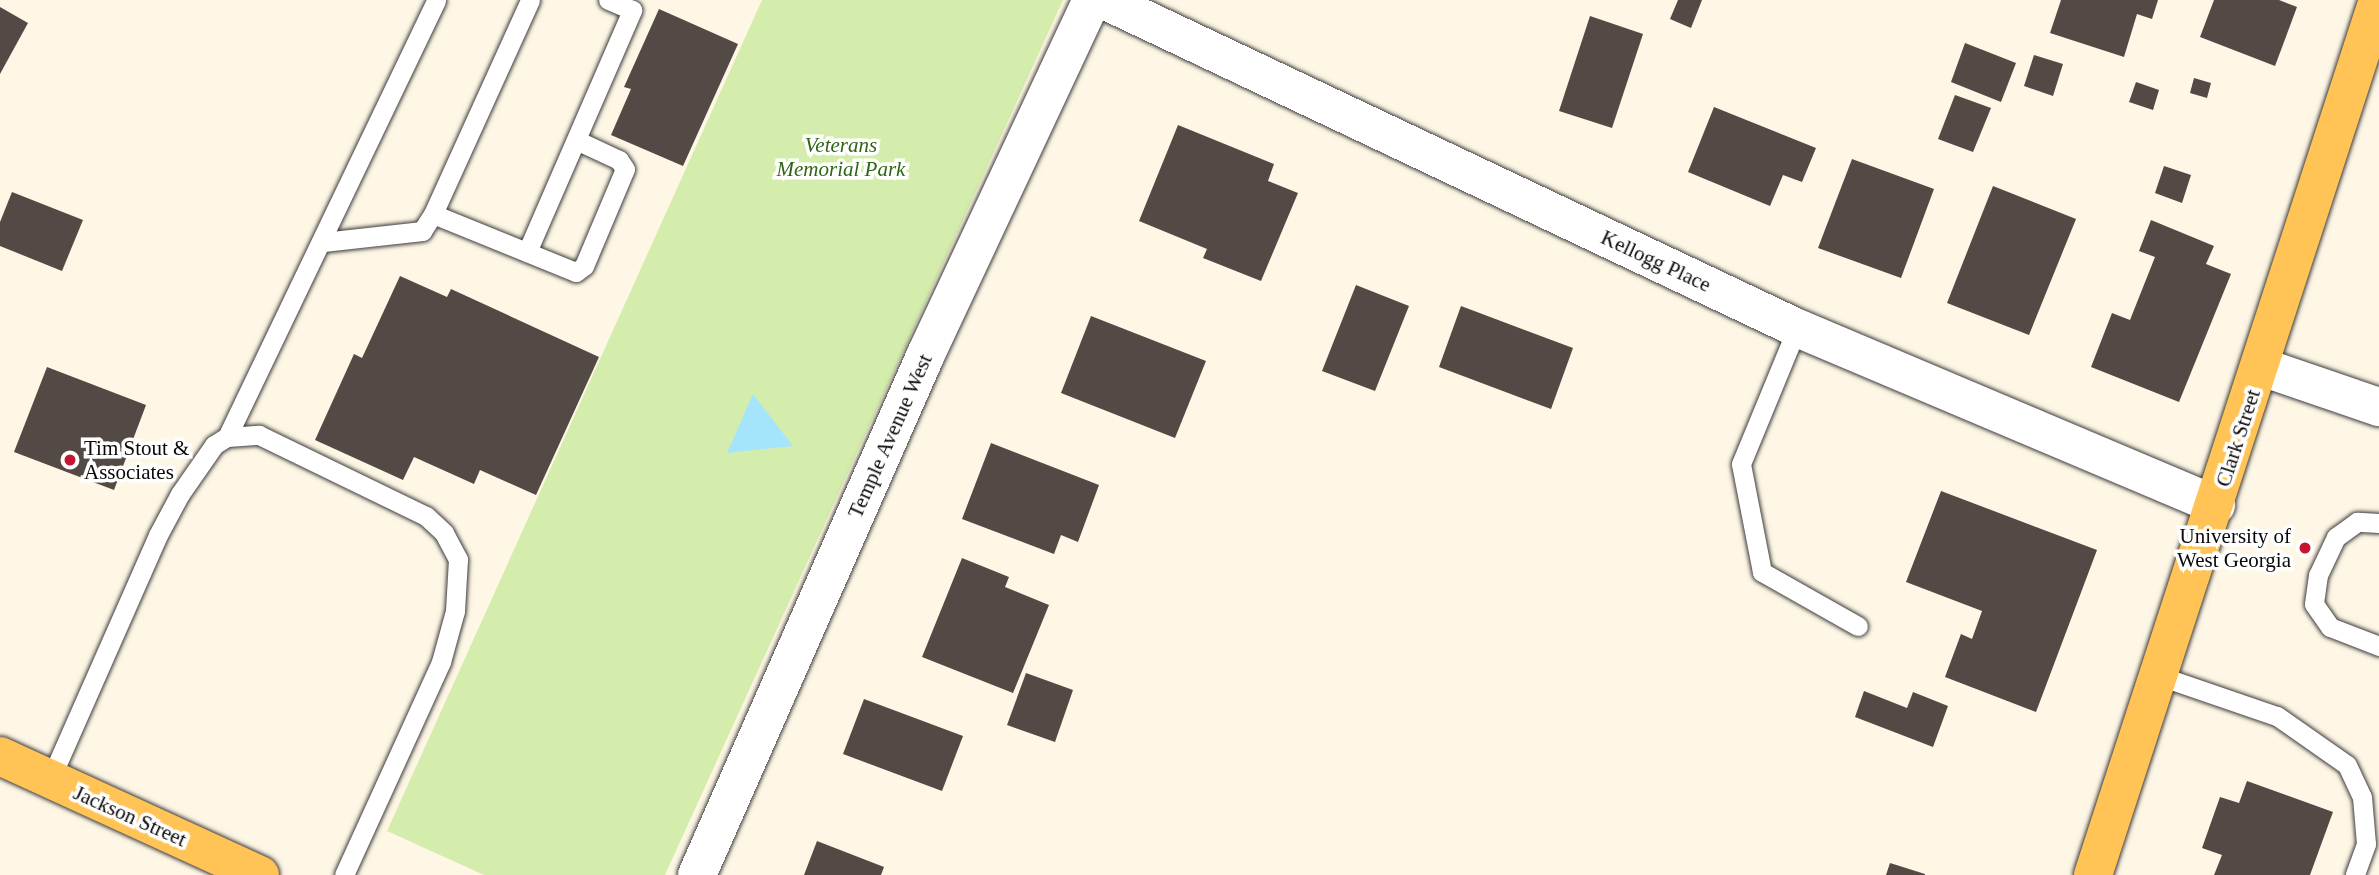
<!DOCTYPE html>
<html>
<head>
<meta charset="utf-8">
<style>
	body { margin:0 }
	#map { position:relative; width:2379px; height:875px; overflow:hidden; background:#fff7e6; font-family:"Times New Roman",serif }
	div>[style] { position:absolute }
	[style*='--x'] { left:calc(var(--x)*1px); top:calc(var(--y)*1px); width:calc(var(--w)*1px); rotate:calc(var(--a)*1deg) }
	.green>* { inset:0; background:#d5edac }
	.water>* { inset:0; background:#a4e5fc }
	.building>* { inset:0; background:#534945 }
	.roads { filter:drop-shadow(0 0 2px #3c3c3c) drop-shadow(0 0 2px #3c3c3c) }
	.service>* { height:19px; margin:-9.5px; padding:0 9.5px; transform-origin:9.5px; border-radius:9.5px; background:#fff }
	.minor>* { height:38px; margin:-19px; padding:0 19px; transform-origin:19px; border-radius:19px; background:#fff }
	.primary>* { height:38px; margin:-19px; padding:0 19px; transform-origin:19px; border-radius:19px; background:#ffc356 }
	.dots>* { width:19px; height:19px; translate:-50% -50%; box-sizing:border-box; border:4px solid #fff; border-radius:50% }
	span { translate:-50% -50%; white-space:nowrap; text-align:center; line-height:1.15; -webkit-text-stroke:7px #fff; paint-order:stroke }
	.park-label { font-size:21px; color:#2f6615; font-style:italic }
	.street-label { font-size:21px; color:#090909 }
	.poi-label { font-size:21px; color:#090909 }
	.left { translate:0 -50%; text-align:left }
	.right { translate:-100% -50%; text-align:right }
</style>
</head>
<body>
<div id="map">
	<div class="green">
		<div style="clip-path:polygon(762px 0,1063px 0,665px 875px,484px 875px,387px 831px)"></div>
	</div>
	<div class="water">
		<div style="clip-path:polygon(753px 394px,793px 446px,727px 453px)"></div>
	</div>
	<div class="building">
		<div style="clip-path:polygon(1678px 0,1702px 0,1691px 28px,1670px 19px)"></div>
		<div style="clip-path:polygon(2061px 0,2158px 0,2152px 19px,2137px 14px,2124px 57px,2050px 33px)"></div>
		<div style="clip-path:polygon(2214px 0,2279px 0,2297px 7px,2275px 66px,2200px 37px)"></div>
		<div style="clip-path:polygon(0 7px,28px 23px,0 74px)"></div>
		<div style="clip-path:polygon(659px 9px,738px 44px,683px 166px,611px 135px,631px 89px,624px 87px)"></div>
		<div style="clip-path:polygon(1590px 16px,1643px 34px,1612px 128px,1559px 111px)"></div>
		<div style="clip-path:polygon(1965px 43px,2016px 63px,2001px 102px,1951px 82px)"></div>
		<div style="clip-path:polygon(2034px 55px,2063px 64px,2053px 96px,2024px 86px)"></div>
		<div style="clip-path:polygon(2194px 78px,2211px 83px,2207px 98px,2190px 93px)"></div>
		<div style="clip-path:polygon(2136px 82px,2159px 90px,2153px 110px,2129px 102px)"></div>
		<div style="clip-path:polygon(1955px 95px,1991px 108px,1973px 152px,1938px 139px)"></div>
		<div style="clip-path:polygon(1714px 107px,1816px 148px,1802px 182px,1783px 175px,1770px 206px,1688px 172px)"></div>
		<div style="clip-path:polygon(1178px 125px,1274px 164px,1268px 181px,1298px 193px,1261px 281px,1203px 258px,1207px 249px,1139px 221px)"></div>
		<div style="clip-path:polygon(1852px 159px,1934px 189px,1901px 278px,1818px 248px)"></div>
		<div style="clip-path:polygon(2164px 166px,2191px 175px,2182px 203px,2155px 193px)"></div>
		<div style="clip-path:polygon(1993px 186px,2076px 219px,2029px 335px,1947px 303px)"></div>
		<div style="clip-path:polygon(12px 192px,83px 220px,62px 271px,0 246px,0 222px)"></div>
		<div style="clip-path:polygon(2151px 220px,2214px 246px,2206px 264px,2231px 274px,2179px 402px,2091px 367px,2112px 313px,2130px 320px,2155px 257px,2139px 251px)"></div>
		<div style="clip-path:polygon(400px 276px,447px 297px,451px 289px,599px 357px,536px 495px,480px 470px,474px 484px,414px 457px,403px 480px,315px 440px,354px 354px,362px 358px)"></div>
		<div style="clip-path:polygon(1356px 285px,1409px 306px,1375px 391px,1322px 371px)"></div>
		<div style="clip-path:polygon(1461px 306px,1573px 348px,1551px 409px,1439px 367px)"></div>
		<div style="clip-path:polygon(1091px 316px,1206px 361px,1175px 438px,1061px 393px)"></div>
		<div style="clip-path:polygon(47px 367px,146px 405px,114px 490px,14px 452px)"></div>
		<div style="clip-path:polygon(991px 443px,1099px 485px,1078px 542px,1061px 535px,1054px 554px,962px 519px)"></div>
		<div style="clip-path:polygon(1941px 491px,2097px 550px,2036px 712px,1945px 677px,1961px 634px,1972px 639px,1982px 611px,1906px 582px)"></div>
		<div style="clip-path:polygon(962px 558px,1009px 577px,1005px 587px,1049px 605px,1013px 693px,922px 657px)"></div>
		<div style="clip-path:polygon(1026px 673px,1073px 690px,1055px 742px,1007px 725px)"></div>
		<div style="clip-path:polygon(1864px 691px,1907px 708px,1913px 692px,1948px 706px,1933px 747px,1855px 717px)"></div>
		<div style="clip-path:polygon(864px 699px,963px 736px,942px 791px,843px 754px)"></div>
		<div style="clip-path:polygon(2247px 781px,2333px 812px,2310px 875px,2214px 875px,2222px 855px,2202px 848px,2220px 797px,2239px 803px)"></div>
		<div style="clip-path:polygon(817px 841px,884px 867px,881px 875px,804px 875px)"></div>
		<div style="clip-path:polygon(1890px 863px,1925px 874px,1925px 875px,1886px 875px)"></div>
	</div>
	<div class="roads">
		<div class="service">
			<div style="--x:433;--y:214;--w:235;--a:-65.6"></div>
			<div style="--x:323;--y:242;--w:100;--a:-6.3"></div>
			<div style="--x:422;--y:231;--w:20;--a:-57"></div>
			<div style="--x:433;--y:214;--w:154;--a:22.1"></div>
			<div style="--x:576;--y:272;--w:10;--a:-37"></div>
			<div style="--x:584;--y:266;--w:105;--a:-67.1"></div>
			<div style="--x:625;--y:169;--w:11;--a:-124"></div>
			<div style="--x:619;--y:160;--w:47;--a:-155.1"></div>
			<div style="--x:527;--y:252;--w:264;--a:-66.5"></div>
			<div style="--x:632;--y:10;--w:26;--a:-157"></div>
			<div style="--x:1797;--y:328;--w:147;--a:112.4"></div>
			<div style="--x:1741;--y:464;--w:110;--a:79"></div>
			<div style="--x:1762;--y:572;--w:110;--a:29.4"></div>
			<div style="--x:227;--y:437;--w:484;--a:-64.4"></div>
			<div style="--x:2379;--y:523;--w:22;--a:-177"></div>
			<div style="--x:2357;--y:522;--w:26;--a:144"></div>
			<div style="--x:2336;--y:537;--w:42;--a:115.3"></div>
			<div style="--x:2318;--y:575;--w:29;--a:98"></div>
			<div style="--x:2314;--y:604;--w:28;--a:55"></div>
			<div style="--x:2330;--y:627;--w:53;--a:21.2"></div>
			<div style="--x:2157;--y:675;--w:127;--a:18.9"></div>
			<div style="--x:2277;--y:716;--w:85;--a:35"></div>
			<div style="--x:2347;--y:765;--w:35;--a:65"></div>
			<div style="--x:2362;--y:797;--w:47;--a:85.1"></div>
			<div style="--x:2366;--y:844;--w:33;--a:110"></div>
			<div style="--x:50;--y:780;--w:268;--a:-66.2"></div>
			<div style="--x:158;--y:535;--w:47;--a:-61.8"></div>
			<div style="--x:180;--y:494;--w:60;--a:-55.2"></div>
			<div style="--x:214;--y:445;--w:15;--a:-32"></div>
			<div style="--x:227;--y:437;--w:32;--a:-4"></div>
			<div style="--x:259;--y:435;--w:186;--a:25.9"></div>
			<div style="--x:426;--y:516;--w:25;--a:43"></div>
			<div style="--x:444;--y:533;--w:30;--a:62"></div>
			<div style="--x:458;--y:559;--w:52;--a:93.3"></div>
			<div style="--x:455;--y:611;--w:53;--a:105.4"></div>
			<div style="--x:441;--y:662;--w:234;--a:114.5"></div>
		</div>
		<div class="minor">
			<div style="--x:1104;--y:0;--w:767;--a:25.33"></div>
			<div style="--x:1797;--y:328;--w:455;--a:22.9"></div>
			<div style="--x:2262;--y:367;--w:124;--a:18.9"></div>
			<div style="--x:697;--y:875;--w:569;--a:-66.27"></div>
			<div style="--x:926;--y:354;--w:391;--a:-64.9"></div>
		</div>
		<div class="primary">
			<div style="--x:0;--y:756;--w:286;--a:24.6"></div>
			<div style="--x:2093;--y:875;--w:920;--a:-71.96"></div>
		</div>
	</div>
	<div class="dots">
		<div style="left:70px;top:460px;background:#c51631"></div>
		<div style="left:2305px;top:548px;background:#c51631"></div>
	</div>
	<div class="park-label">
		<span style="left:841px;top:157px">Veterans<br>Memorial Park</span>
	</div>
	<div class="street-label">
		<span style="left:1656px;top:261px;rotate:25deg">Kellogg Place</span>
		<span style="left:890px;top:436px;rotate:-66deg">Temple Avenue West</span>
		<span style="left:2238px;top:438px;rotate:-72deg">Clark Street</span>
		<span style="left:130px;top:816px;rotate:24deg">Jackson Street</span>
	</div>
	<div class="poi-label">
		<span class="left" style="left:84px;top:460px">Tim Stout &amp;<br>Associates</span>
		<span class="right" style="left:2291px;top:548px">University of<br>West Georgia</span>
	</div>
</div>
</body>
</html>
